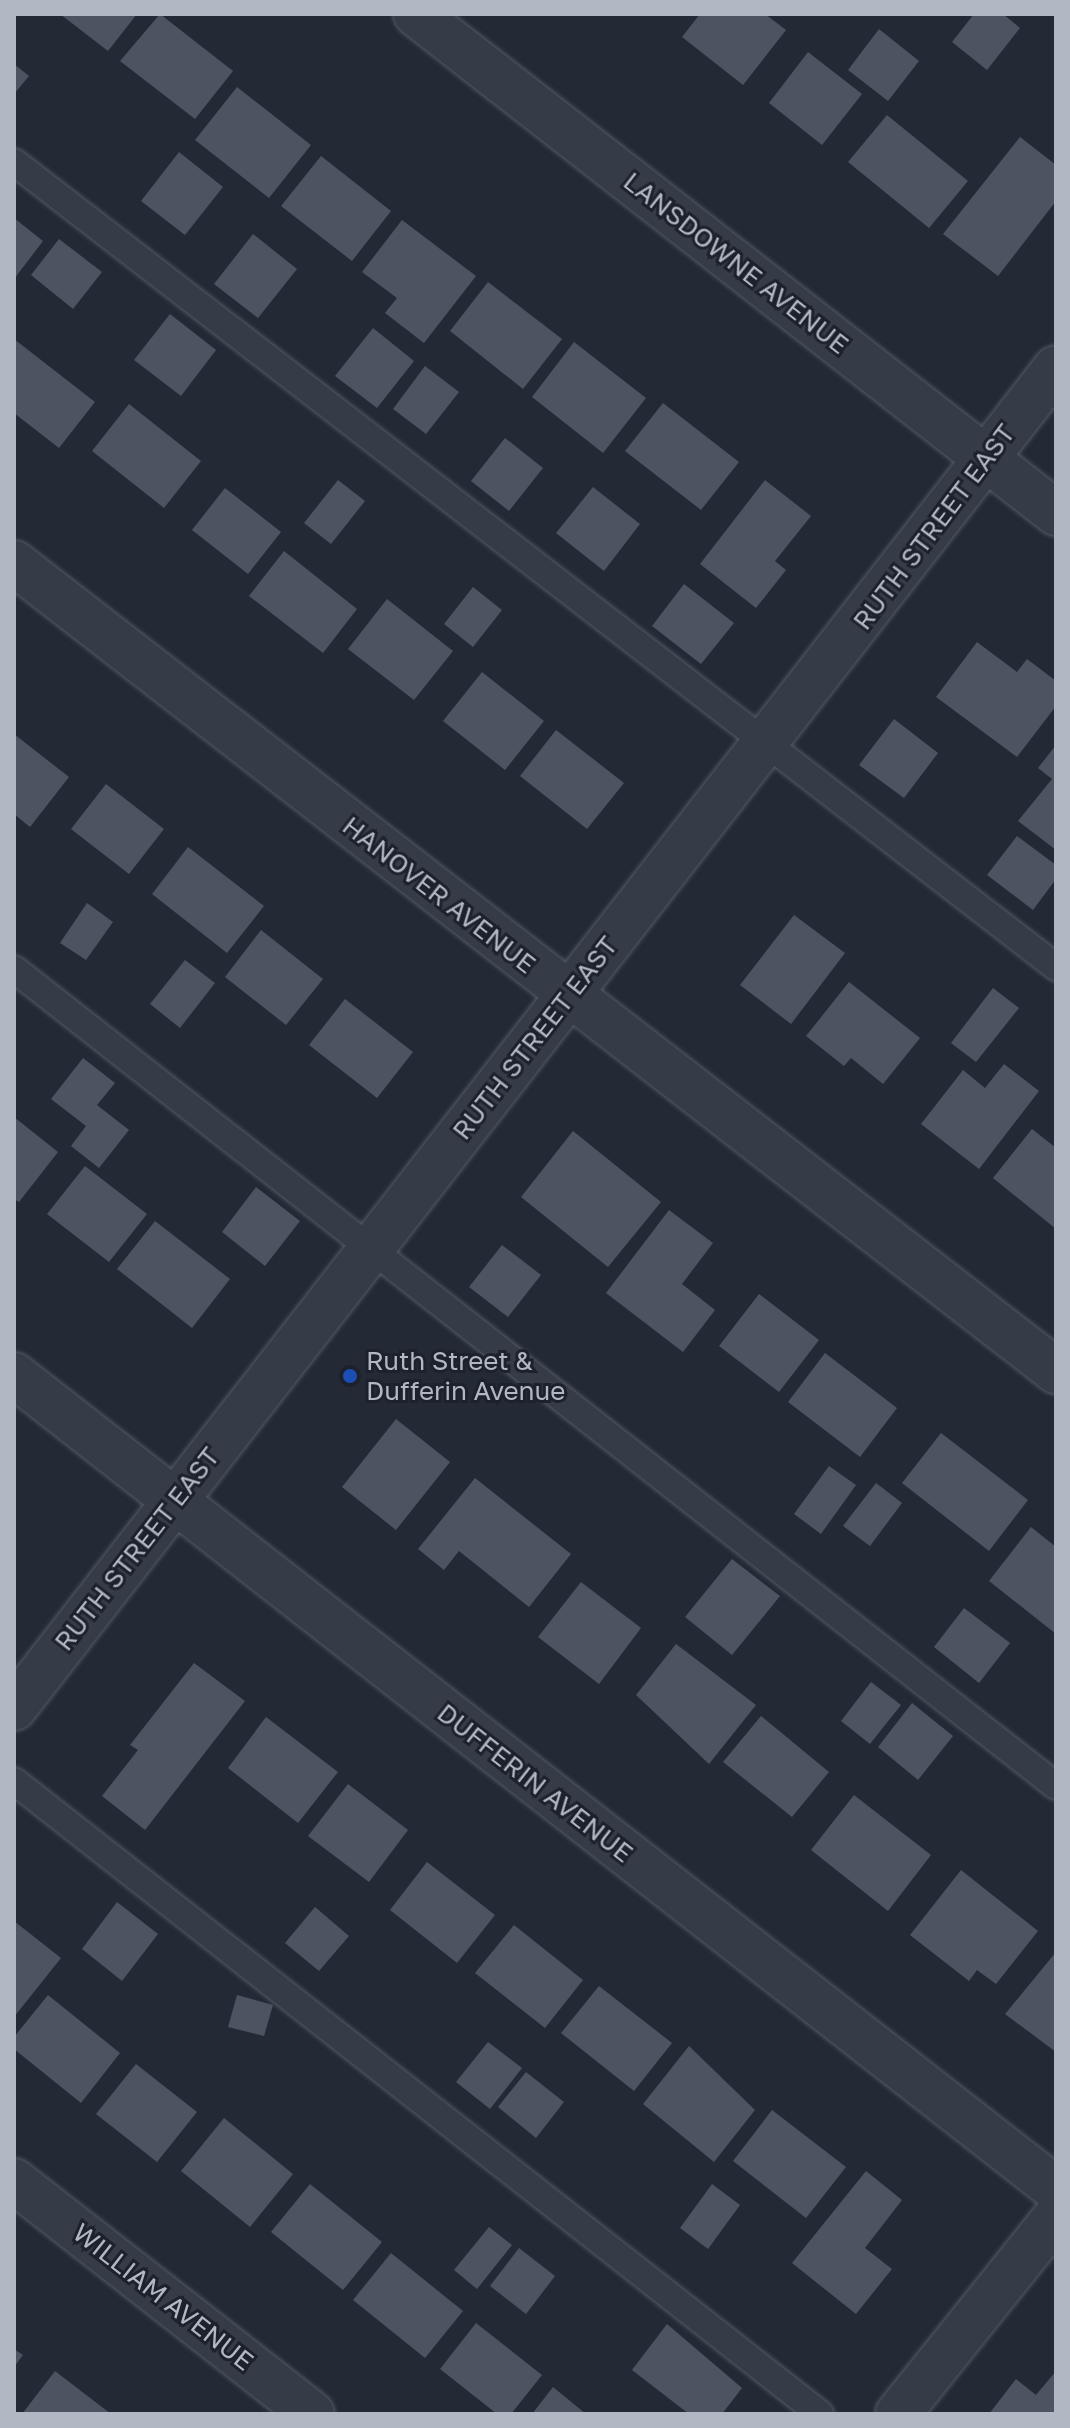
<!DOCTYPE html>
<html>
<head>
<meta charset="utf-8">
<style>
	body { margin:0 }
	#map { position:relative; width:1070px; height:2428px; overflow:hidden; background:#232a36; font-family:"Golos Text",sans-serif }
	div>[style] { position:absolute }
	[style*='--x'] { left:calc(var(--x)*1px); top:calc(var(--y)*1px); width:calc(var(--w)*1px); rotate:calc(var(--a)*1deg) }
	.building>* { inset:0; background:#4c5462 }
	.roads { filter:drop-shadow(0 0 2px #545a65) drop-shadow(0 0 2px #545a65) }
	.service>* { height:26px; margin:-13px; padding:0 13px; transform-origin:13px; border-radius:13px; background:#363c47 }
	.minor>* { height:44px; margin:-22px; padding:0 22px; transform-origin:22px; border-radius:22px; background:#363c47 }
	.tertiary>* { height:44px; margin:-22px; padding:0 22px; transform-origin:22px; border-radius:22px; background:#363c47 }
	.dots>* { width:22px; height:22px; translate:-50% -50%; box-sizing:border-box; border:4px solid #1c212b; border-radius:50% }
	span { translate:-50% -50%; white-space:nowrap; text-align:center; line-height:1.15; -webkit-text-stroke:6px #1c212b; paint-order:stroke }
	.street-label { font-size:26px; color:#b1b7c3 }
	.poi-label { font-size:26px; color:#b1b7c3 }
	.left { translate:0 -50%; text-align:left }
	.frame { position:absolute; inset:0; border:16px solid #b1b7c3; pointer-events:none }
</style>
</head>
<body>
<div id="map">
	<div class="building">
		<div style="clip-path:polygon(60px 14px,137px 14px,108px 51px)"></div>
		<div style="clip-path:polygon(160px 14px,233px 71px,195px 119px,120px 61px)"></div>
		<div style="clip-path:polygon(700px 14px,765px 14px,786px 30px,743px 85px,682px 37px)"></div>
		<div style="clip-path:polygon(974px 14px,1003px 14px,1020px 28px,987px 70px,952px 42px)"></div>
		<div style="clip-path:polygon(879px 29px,919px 61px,888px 101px,848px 70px)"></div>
		<div style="clip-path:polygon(808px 52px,862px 94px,822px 145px,769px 103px)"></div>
		<div style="clip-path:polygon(14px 64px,29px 76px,14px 94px)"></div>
		<div style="clip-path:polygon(237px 87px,311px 145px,269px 198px,195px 140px)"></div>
		<div style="clip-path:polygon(887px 115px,968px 181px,929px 228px,848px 162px)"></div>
		<div style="clip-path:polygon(1020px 137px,1056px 165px,1056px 201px,998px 276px,943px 234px)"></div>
		<div style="clip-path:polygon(179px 152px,223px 187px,185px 235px,141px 201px)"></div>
		<div style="clip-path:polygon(321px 156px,391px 211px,352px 261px,281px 206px)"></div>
		<div style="clip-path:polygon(14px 218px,43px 241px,14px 279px)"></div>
		<div style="clip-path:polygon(402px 220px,476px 276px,424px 343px,385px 313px,397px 298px,362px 272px)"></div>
		<div style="clip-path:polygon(253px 234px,297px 269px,258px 318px,214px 284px)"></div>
		<div style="clip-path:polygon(59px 239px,102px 272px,73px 309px,31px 275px)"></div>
		<div style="clip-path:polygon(488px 282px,562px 339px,523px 389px,450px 331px)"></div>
		<div style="clip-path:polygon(170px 314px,216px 350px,181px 396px,134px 360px)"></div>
		<div style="clip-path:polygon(373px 328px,414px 361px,377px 408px,335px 376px)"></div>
		<div style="clip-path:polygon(14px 339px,95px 402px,59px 448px,14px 413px)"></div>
		<div style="clip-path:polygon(574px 342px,646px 398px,603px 453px,532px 397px)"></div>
		<div style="clip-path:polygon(425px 366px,459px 392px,426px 434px,393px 409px)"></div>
		<div style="clip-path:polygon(663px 403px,739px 462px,701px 510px,625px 451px)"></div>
		<div style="clip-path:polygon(129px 404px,201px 461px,164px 508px,92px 451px)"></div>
		<div style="clip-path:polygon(505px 438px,543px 468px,509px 511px,471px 481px)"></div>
		<div style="clip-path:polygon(338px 480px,365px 501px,331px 544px,304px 523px)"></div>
		<div style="clip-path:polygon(765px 480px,811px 516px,775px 561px,786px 570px,756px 608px,700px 564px)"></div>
		<div style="clip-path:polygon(593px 487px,640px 524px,604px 571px,556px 533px)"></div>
		<div style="clip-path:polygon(225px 488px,281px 532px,248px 574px,192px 530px)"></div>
		<div style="clip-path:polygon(284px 551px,357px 609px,323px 653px,249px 596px)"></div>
		<div style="clip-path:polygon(684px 584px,734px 623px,701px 664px,652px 626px)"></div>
		<div style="clip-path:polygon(473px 587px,502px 610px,473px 647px,444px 624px)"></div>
		<div style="clip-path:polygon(387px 599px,453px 651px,414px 700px,348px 649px)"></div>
		<div style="clip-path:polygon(977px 642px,1017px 672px,1027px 659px,1056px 681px,1056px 706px,1017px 757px,936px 697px)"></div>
		<div style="clip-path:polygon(482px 672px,544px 721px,505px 770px,443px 721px)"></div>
		<div style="clip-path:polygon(894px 719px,938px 753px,904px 798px,859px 765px)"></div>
		<div style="clip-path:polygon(556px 730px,624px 783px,587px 829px,520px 776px)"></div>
		<div style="clip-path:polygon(14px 734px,69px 777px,30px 827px,14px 814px)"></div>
		<div style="clip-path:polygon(1056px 745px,1056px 850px,1018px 821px,1052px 779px,1038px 768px)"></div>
		<div style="clip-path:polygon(106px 784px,164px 829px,129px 874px,71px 829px)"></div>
		<div style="clip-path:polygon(1017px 836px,1056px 865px,1056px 879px,1033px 910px,987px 875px)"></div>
		<div style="clip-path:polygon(188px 847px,264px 906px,227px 953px,152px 894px)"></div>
		<div style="clip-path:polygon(87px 903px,113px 922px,86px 960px,60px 943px)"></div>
		<div style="clip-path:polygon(794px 915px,845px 953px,791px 1024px,740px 985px)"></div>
		<div style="clip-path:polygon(261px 930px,323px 979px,286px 1025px,225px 977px)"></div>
		<div style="clip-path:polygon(185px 960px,215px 983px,180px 1028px,150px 1004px)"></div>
		<div style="clip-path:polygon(849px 982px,920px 1038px,883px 1084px,851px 1058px,844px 1066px,806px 1036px)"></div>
		<div style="clip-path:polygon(993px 988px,1019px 1008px,976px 1062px,951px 1043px)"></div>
		<div style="clip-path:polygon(345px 999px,413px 1052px,377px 1098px,309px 1045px)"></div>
		<div style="clip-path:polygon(83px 1058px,115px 1083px,97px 1105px,129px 1130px,99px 1168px,71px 1146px,86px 1126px,51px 1099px)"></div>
		<div style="clip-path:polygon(1004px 1064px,1039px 1091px,979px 1169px,921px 1124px,963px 1070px,985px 1088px)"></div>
		<div style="clip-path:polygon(14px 1117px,58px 1152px,19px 1202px,14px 1199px)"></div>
		<div style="clip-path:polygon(1032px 1129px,1056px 1148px,1056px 1229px,993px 1178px)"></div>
		<div style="clip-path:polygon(573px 1131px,661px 1202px,608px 1267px,521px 1197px)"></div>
		<div style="clip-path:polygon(85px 1166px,147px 1214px,109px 1262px,47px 1214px)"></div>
		<div style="clip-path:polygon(256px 1187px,300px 1221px,265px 1266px,222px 1232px)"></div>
		<div style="clip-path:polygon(669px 1210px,713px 1243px,682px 1284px,715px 1310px,683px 1352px,606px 1293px)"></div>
		<div style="clip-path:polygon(155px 1221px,230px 1279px,192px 1328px,117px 1269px)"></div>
		<div style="clip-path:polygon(502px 1245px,541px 1275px,508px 1317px,469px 1287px)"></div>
		<div style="clip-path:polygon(759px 1294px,819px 1340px,779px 1392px,719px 1346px)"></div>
		<div style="clip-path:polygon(825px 1353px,897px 1408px,860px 1457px,788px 1402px)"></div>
		<div style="clip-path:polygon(396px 1419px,450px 1462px,396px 1530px,342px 1487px)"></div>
		<div style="clip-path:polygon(941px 1433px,1028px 1500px,989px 1551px,902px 1483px)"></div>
		<div style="clip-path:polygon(829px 1466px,856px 1485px,821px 1534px,794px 1514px)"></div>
		<div style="clip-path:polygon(475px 1478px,571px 1554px,529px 1607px,459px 1551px,444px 1570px,418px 1549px)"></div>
		<div style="clip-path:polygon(876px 1483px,902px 1503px,870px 1546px,843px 1526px)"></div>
		<div style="clip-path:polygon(1031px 1527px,1056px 1547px,1056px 1634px,989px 1581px)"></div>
		<div style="clip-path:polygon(732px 1559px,780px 1596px,732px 1655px,685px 1617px)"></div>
		<div style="clip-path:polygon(581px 1582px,641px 1628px,599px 1684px,538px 1637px)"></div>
		<div style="clip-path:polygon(964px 1608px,1010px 1643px,979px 1683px,934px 1647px)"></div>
		<div style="clip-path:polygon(676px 1644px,756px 1705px,709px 1764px,636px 1695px)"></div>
		<div style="clip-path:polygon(194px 1663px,245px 1701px,145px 1830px,102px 1796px,138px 1750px,130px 1745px)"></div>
		<div style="clip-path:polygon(871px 1682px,901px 1705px,870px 1744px,841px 1721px)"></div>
		<div style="clip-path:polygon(912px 1703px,953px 1736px,918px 1780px,878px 1747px)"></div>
		<div style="clip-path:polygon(761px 1716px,829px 1772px,792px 1817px,723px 1762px)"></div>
		<div style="clip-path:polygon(266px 1717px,338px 1772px,298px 1823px,228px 1768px)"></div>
		<div style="clip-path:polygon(348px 1784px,408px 1830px,369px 1882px,308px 1836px)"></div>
		<div style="clip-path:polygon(854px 1795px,931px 1855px,888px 1911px,811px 1850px)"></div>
		<div style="clip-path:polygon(427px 1862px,495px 1915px,457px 1963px,390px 1910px)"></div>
		<div style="clip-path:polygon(961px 1870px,1038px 1931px,996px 1984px,977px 1970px,969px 1981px,910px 1935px)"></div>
		<div style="clip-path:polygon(117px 1902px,158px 1934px,122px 1981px,82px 1949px)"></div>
		<div style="clip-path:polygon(315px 1907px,349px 1936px,319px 1971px,285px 1943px)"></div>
		<div style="clip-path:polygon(14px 1921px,61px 1958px,14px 2017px)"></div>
		<div style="clip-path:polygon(514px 1925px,583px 1980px,545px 2028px,475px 1973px)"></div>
		<div style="clip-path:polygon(1056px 1952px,1056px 2052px,1005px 2014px)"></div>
		<div style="clip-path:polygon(599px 1986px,672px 2043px,634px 2091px,561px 2033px)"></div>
		<div style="clip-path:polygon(48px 1995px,120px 2053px,81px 2103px,14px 2049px,14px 2037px)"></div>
		<div style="clip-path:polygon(237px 1995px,273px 2005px,264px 2036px,228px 2027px)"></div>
		<div style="clip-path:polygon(488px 2042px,522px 2068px,490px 2109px,456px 2082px)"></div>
		<div style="clip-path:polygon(689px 2046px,755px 2110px,714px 2162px,643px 2104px)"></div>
		<div style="clip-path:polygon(136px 2064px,197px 2112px,157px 2162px,96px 2114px)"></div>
		<div style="clip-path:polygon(526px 2072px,564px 2102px,536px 2138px,498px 2107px)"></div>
		<div style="clip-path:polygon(772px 2110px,846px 2167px,806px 2218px,733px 2161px)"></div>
		<div style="clip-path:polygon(224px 2118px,293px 2174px,250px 2227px,181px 2171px)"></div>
		<div style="clip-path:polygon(866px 2171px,902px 2200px,865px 2248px,892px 2269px,856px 2314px,792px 2263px)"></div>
		<div style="clip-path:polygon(310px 2184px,382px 2242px,343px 2290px,271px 2232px)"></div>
		<div style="clip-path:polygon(712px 2184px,740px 2205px,708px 2249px,680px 2228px)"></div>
		<div style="clip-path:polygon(489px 2227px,512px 2245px,477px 2289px,454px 2270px)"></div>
		<div style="clip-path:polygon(519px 2248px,555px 2276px,526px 2314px,490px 2286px)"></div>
		<div style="clip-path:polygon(391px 2253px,463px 2311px,425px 2358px,353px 2300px)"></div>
		<div style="clip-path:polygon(476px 2323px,542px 2375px,511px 2414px,497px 2414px,440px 2369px)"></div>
		<div style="clip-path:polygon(667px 2324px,742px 2388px,722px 2414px,689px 2414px,632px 2370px)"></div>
		<div style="clip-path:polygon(14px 2349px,23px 2355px,14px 2367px)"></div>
		<div style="clip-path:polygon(55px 2371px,111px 2414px,22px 2414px)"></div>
		<div style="clip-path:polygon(1056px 2371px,1056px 2414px,989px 2414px,1016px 2379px,1036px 2395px)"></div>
		<div style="clip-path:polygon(553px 2387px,586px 2414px,532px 2414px)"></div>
	</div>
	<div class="roads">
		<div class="service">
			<div style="--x:14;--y:162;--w:1317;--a:37.69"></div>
			<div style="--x:14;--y:969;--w:1324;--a:38.1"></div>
			<div style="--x:14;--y:1781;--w:1025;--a:38.14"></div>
		</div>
		<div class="minor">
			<div style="--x:416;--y:14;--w:812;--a:37.94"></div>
			<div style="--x:14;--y:563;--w:1319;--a:37.79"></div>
			<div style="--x:14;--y:1375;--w:1322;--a:38"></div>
			<div style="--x:14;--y:2181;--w:378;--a:38"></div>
			<div style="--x:898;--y:2414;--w:253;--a:-51.3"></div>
		</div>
		<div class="tertiary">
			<div style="--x:14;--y:1708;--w:1697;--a:-52.13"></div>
		</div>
	</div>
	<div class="dots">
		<div style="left:350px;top:1376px;background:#1a4fb4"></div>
	</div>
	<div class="street-label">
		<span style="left:736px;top:263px;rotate:38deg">LANSDOWNE AVENUE</span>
		<span style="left:934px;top:527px;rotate:-53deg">RUTH STREET EAST</span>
		<span style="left:439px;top:895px;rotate:38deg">HANOVER AVENUE</span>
		<span style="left:535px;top:1038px;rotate:-52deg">RUTH STREET EAST</span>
		<span style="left:137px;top:1549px;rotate:-52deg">RUTH STREET EAST</span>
		<span style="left:535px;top:1783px;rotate:38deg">DUFFERIN AVENUE</span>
		<span style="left:163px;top:2297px;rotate:38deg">WILLIAM AVENUE</span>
	</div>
	<div class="poi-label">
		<span class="left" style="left:366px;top:1376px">Ruth Street &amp;<br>Dufferin Avenue</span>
	</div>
	<div class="frame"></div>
</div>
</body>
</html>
